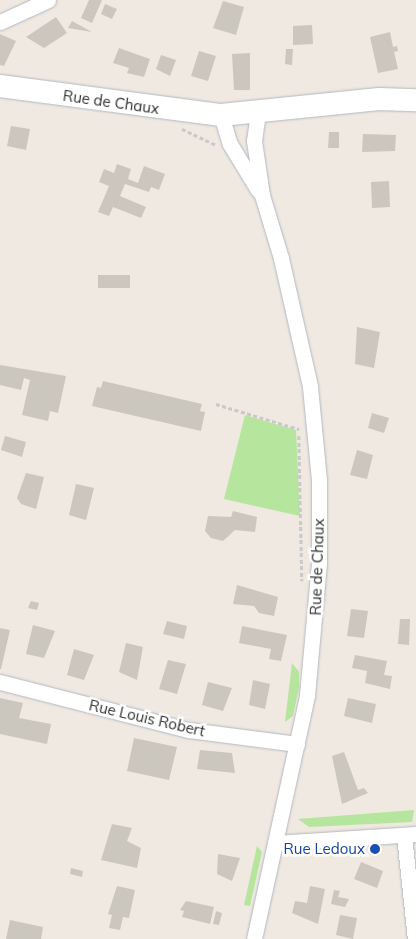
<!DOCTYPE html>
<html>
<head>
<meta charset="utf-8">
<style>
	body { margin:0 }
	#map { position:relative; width:416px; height:939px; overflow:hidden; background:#efe9e1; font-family:Mulish,sans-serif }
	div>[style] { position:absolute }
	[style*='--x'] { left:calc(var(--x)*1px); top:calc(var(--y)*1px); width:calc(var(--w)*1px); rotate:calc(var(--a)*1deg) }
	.green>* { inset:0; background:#b6e59e }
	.building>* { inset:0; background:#cbc7bf }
	.path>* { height:2.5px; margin-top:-1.25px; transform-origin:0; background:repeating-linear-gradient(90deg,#c9c9c9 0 4px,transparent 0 6.5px) }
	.roads { filter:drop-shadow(0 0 1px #b4b7c1) drop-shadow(0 0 1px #b4b7c1) }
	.street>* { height:15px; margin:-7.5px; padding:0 7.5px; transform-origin:7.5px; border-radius:7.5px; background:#fff }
	.secondary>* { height:22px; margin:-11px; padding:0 11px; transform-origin:11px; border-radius:11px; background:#fff }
	.dots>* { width:14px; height:14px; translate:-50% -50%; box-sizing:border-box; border:2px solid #fff; border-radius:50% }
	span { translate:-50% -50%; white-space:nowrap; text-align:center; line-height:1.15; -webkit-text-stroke:5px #fff; paint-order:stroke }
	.street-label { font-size:15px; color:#2e2e2e }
	.transit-label { font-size:15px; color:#164399 }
	.right { translate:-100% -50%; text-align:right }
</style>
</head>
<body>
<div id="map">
	<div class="green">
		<div style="clip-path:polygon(245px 415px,296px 430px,300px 516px,224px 499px)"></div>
		<div style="clip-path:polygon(292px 663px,299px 672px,299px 687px,293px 716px,285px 722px)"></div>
		<div style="clip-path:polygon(414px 810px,412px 822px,309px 827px,298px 819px)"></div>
		<div style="clip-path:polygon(257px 846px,262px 852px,250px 906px,244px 905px)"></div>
	</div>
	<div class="building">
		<div style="clip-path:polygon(89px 0,102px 0,92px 23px,81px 18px)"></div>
		<div style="clip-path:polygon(223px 1px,244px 7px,236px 35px,213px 28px)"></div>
		<div style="clip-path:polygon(105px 4px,117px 9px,112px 19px,101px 14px)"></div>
		<div style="clip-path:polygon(56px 17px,67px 33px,44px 48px,26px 37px)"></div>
		<div style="clip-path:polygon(72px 21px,92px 32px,68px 28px)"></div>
		<div style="clip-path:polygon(312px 25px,313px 44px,293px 45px,293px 26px)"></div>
		<div style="clip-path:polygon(390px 32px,393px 47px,397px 46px,398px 51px,394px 52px,398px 69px,378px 73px,370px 37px)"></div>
		<div style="clip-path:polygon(0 34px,16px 41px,4px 66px,0 65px)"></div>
		<div style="clip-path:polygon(119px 48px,150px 59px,144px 77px,127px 73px,129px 68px,113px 63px)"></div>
		<div style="clip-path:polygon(286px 49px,293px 49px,292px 65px,285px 64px)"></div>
		<div style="clip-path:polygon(199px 51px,216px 56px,208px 81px,191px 76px)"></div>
		<div style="clip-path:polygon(250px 53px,250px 90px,234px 90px,232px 54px)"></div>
		<div style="clip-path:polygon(161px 55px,176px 60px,170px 76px,156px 69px)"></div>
		<div style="clip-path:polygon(11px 126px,30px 129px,26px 150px,7px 146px)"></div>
		<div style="clip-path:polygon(329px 132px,339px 132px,339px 148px,328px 148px)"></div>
		<div style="clip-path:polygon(363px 134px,396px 135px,395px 151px,362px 152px)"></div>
		<div style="clip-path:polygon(117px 164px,131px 169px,128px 179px,138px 183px,144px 166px,165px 174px,159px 190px,151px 187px,149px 192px,125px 184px,120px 196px,146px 207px,141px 218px,113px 207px,109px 216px,98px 212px,109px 186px,99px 182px,104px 169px,114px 173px)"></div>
		<div style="clip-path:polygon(389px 181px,390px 207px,372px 208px,371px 182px)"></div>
		<div style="clip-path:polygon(98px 275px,130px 275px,130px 288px,98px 288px)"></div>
		<div style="clip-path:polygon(357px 327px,380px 332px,374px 368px,355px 364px)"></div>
		<div style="clip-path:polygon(0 365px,66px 376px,58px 413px,50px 411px,48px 421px,22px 415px,30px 380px,24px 378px,21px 390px,0 385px)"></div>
		<div style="clip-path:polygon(103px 381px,202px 404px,200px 411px,205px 412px,201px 431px,92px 406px,97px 387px,101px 388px)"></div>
		<div style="clip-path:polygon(372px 413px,389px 418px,384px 433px,368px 428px)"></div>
		<div style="clip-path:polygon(5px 436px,26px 442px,22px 457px,1px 450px)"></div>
		<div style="clip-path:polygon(357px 450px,373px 455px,367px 479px,350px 475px)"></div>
		<div style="clip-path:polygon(26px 473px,44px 477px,36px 509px,21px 504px,17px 498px)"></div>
		<div style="clip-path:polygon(76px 484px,94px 488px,86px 520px,69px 515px)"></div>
		<div style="clip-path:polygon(233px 511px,257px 517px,255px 532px,235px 530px,223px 541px,211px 538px,205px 531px,208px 516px,231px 517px)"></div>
		<div style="clip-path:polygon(237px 585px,278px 597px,274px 616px,259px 613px,254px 606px,233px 604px)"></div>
		<div style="clip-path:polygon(31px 601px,39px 603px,37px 610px,28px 608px)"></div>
		<div style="clip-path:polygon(351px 609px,368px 611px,364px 638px,347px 636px)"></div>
		<div style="clip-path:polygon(400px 619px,410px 619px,409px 645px,398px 644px)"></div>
		<div style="clip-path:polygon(167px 621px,187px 626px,184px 639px,163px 634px)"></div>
		<div style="clip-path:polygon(33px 625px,55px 631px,44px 658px,26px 654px)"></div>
		<div style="clip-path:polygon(242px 626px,287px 635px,281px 661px,269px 659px,271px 649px,239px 643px)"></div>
		<div style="clip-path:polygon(0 628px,10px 630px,1px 669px,0 669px)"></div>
		<div style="clip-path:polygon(126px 643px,143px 647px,137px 680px,119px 672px)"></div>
		<div style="clip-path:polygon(74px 649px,94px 655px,84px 680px,67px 675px)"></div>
		<div style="clip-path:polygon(355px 655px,387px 661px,384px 675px,392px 676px,390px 689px,365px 683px,367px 671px,352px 668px)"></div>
		<div style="clip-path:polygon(168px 660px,186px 664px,177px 694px,159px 689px)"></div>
		<div style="clip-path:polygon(253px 680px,270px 684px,265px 709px,249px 705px)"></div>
		<div style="clip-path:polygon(208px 682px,232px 688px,223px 711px,202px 705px)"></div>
		<div style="clip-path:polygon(0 698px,23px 703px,19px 718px,51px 724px,47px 744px,0 734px)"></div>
		<div style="clip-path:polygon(348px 698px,376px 704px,372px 723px,344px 716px)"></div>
		<div style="clip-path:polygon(134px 738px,177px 747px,169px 780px,127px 771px)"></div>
		<div style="clip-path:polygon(200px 750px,232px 753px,235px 773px,197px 769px)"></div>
		<div style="clip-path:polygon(344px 752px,358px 790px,364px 788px,368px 793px,342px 804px,332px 756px)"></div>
		<div style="clip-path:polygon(112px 824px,132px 828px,127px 841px,141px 848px,137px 868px,101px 860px)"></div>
		<div style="clip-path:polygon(218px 854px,240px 858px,232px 881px,217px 874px)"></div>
		<div style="clip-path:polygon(361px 862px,383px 871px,377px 888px,354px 879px)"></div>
		<div style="clip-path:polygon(71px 868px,83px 871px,82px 877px,70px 874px)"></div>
		<div style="clip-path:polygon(117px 886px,135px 890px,129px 918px,123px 917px,120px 930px,109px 928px,112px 915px,108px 914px)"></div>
		<div style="clip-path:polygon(310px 886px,325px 889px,318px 924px,292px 913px,295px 901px,307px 903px)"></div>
		<div style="clip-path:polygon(334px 890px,340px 891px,338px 897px,349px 899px,345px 907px,331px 904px)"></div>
		<div style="clip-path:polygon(186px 901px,214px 907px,210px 924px,182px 917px,184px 911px,180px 910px)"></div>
		<div style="clip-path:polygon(216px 911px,222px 913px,219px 925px,213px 924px)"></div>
		<div style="clip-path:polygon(340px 915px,357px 918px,353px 939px,336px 935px)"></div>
		<div style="clip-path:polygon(10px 920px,43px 927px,41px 939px,6px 939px)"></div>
	</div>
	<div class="path">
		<div style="--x:182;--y:129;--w:38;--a:25"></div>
		<div style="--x:216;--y:404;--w:87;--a:16.8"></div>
		<div style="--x:299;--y:436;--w:145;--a:88.8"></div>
	</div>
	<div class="roads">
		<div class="street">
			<div style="--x:0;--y:22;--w:53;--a:-24.6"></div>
			<div style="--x:221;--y:115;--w:30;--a:73"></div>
			<div style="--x:230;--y:144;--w:54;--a:58.7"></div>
			<div style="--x:0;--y:682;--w:195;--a:14.3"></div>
			<div style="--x:189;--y:730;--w:109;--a:7.4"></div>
			<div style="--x:404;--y:835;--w:105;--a:84"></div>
			<div style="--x:275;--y:843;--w:141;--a:-3.7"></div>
			<div style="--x:254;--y:939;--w:250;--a:-77.7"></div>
			<div style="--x:307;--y:695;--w:133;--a:-84.8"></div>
			<div style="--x:319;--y:563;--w:83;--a:-90"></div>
			<div style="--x:319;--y:480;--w:94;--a:-95.5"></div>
			<div style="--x:310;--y:386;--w:131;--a:-102.8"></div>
			<div style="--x:281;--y:258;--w:66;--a:-106.8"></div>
			<div style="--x:262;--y:195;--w:55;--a:-98.4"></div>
			<div style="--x:254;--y:141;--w:27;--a:-82"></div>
		</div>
		<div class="secondary">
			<div style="--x:0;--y:86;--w:223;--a:7.5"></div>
			<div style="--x:221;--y:115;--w:159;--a:-5.8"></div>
			<div style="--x:379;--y:99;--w:37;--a:2"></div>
		</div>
	</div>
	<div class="dots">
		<div style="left:375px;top:849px;background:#1a4fb4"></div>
	</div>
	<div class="street-label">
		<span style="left:111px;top:102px;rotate:8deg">Rue de Chaux</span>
		<span style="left:317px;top:567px;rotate:-88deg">Rue de Chaux</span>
		<span style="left:147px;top:718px;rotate:13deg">Rue Louis Robert</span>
	</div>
	<div class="transit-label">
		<span class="right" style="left:365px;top:849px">Rue Ledoux</span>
	</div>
</div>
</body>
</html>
